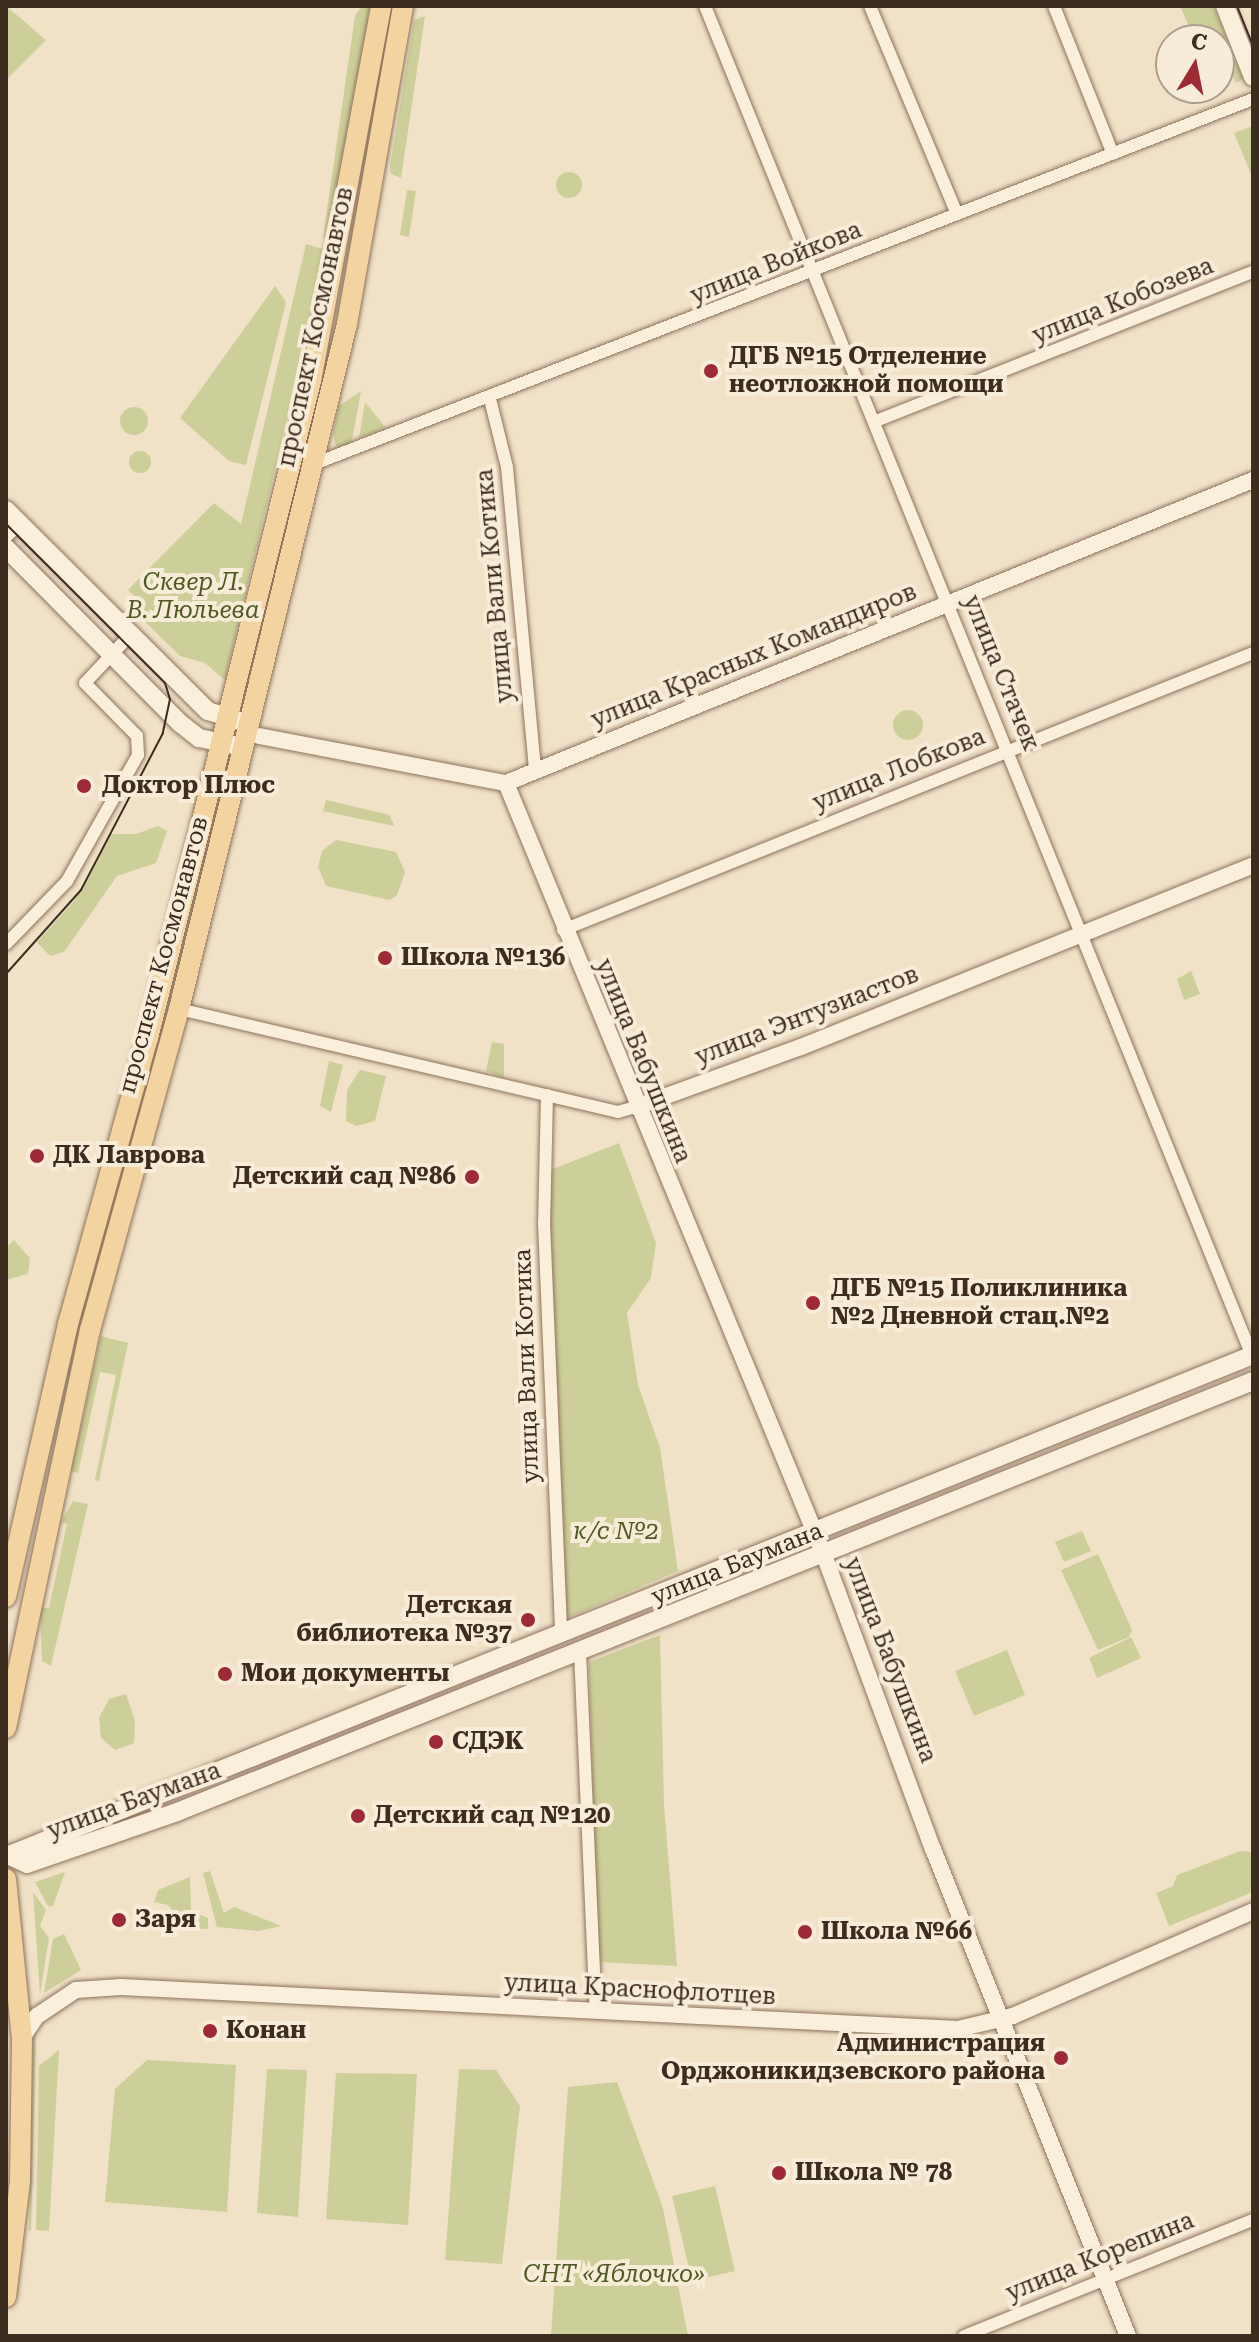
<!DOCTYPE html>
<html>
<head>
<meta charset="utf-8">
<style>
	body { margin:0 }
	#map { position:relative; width:1259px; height:2342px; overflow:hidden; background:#f0e1c7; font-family:"Roboto Serif",serif }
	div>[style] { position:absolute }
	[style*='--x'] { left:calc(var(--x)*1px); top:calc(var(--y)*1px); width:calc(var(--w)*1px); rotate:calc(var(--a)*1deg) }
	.green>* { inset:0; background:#cdcf9a }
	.round { border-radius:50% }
	.roads { filter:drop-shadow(0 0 2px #8d725c) drop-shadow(0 0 2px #8d725c) }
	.minor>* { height:12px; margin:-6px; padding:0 6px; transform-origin:6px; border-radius:6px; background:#faefdb }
	.tertiary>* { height:16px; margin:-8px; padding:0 8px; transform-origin:8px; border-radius:8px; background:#faefdb }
	.secondary>* { height:18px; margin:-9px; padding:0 9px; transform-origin:9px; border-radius:9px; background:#faefdb }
	.primary>* { height:20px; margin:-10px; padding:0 10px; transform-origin:10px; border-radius:10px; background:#f3d39f }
	.tram>* { height:2px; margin:-1px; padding:0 1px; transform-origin:1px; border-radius:1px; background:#3d2c20 }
	.dots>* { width:22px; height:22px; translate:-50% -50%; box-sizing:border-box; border:4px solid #f7ecd7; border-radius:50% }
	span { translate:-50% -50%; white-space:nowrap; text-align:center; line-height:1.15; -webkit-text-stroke:8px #f7ecd7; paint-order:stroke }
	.street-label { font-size:24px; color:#3d2c20 }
	.poi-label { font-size:24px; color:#3d2c20; font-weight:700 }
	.left { translate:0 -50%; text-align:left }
	.right { translate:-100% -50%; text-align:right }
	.park-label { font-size:24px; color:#505a26; font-style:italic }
	.frame { position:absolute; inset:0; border:8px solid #3d2c20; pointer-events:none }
	.north { position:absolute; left:1155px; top:24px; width:80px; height:80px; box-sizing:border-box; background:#f7ecd7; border:2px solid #ad9f8e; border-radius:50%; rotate:10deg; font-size:22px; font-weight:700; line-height:32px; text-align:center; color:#3d2c20 }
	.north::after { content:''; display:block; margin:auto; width:28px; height:36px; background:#9e2a33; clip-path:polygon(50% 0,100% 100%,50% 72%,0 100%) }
</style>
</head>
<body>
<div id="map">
	<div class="green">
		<div style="clip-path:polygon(6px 6px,46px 40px,6px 80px)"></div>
		<div style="clip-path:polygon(362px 6px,370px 6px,357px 93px,329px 238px,323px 238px,355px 16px)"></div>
		<div style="clip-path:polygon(1180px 6px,1213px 6px,1243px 79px,1236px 83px,1213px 33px,1195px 40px)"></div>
		<div style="clip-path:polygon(425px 16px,401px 178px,391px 174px,390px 166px,414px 20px)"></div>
		<div style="clip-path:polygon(1253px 126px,1253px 179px,1234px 133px)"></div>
		<div class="round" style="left:556px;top:172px;width:26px;height:26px"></div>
		<div style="clip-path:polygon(407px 190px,416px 191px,409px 237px,400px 235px)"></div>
		<div style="clip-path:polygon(306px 244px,327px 250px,225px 680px,205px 663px,180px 656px,134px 611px,142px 604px,128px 590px,214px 503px,241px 524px)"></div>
		<div style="clip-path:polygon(275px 286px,286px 302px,246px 465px,229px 461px,180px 418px)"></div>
		<div style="clip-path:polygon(361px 391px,351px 446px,336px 447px,333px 435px,339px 406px)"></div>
		<div style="clip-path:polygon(365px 402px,386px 428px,359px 438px)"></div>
		<div class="round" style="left:120px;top:407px;width:28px;height:28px"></div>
		<div class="round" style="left:129px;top:451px;width:22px;height:22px"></div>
		<div class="round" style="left:893px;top:710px;width:30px;height:30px"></div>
		<div style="clip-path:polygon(326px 800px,390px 815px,394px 826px,323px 811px)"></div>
		<div style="clip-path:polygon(158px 826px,167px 831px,156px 863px,117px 876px,64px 952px,50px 956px,37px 942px,74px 901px,111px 834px,136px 834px)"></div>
		<div style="clip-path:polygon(336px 840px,396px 852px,405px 872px,397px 895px,390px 900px,326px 886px,318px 867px,322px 851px)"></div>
		<div style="clip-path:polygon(1191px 971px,1200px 994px,1184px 1000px,1177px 979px)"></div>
		<div style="clip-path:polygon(492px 1042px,504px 1044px,504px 1078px,486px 1071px)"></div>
		<div style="clip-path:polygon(329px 1061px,343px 1065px,331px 1112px,320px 1106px)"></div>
		<div style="clip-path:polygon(360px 1070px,386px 1076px,375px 1121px,356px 1126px,346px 1121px,347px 1090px)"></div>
		<div style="clip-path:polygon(619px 1143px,656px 1243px,651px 1278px,627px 1313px,638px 1385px,660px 1448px,678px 1571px,567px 1618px,548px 1171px)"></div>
		<div style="clip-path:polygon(14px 1240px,30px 1258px,28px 1274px,6px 1280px,6px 1248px)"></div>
		<div style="clip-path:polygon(101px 1336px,128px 1343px,99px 1481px,95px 1480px,116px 1375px,100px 1372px,78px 1473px,71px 1471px)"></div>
		<div style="clip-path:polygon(73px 1501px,88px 1504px,51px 1666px,42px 1661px,40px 1608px,49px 1608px,67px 1524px,61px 1522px)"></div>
		<div style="clip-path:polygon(1082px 1531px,1091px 1551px,1064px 1562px,1055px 1542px)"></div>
		<div style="clip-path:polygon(1098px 1554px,1132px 1630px,1129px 1637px,1098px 1650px,1061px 1570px)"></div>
		<div style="clip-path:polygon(660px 1635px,664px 1805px,677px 1966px,598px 1962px,589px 1662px)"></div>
		<div style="clip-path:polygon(1131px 1637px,1141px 1658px,1097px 1678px,1089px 1658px)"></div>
		<div style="clip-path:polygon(1007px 1650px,1025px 1695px,974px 1716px,955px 1671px)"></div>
		<div style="clip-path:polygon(126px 1694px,135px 1721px,134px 1743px,115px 1750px,101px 1738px,99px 1718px,109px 1699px)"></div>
		<div style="clip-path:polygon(1240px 1851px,1253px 1852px,1253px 1892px,1169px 1926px,1156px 1893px,1173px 1886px,1177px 1875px)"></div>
		<div style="clip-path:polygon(210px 1871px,224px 1913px,234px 1907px,281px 1926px,258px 1931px,217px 1927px,203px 1873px)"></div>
		<div style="clip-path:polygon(65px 1872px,53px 1906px,48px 1906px,35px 1882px)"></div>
		<div style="clip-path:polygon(190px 1877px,191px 1911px,208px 1918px,208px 1929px,170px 1927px,162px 1917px,174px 1912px,168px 1905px,154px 1902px,158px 1890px)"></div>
		<div style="clip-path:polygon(33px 1892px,46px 1910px,40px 1926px,49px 1938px,40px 1994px)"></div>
		<div style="clip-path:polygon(64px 1934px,81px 1970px,44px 1993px,53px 1939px)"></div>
		<div style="clip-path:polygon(36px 2027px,31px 2230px,29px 2231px,33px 2032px)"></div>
		<div style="clip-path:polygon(59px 2050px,49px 2231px,36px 2230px,39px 2066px)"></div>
		<div style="clip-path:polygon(147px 2060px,236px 2065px,227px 2212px,105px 2202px,115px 2089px)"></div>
		<div style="clip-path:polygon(267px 2069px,307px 2070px,298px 2217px,257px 2213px)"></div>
		<div style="clip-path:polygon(459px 2069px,496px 2070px,520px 2106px,502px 2264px,445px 2260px)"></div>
		<div style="clip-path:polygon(336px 2073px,417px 2074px,408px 2225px,326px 2219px)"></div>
		<div style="clip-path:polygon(617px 2082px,663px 2208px,688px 2336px,551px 2336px,568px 2087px)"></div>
		<div style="clip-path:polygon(715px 2186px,735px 2271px,692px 2281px,672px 2196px)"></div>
	</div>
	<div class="roads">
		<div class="minor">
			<div style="--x:705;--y:6;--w:1459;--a:67.94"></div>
			<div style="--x:870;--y:6;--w:225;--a:67.3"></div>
			<div style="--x:1054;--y:6;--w:159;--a:68.3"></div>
			<div style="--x:490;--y:399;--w:70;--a:76"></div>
			<div style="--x:507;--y:467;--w:304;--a:84.7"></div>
			<div style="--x:876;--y:421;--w:405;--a:-21.6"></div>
			<div style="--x:314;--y:464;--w:1007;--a:-21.24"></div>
			<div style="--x:6;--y:537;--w:19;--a:-43"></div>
			<div style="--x:563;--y:930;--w:744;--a:-21.87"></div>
			<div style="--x:6;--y:944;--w:88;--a:-45.9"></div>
			<div style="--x:67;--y:881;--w:145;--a:-60.6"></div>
			<div style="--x:138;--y:755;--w:19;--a:-93"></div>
			<div style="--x:137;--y:736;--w:74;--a:-134.5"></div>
			<div style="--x:85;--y:683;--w:67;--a:-46.8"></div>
			<div style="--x:179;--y:1009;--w:451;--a:13.2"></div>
			<div style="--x:618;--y:1112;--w:19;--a:-16"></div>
			<div style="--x:547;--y:1095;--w:128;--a:91.3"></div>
			<div style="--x:544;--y:1223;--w:411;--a:87.6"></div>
			<div style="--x:580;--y:1651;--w:361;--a:87.5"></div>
			<div style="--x:964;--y:2336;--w:311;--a:-21.9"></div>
		</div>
		<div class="tertiary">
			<div style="--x:259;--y:736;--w:251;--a:10.8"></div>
			<div style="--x:506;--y:783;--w:806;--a:-22.08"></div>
			<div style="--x:506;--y:783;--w:835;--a:67.61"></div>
			<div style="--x:824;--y:1555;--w:314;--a:69.7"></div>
			<div style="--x:933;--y:1849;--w:525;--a:68.18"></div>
			<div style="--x:636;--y:1107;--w:176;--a:-20"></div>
			<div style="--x:801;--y:1047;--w:487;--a:-21.9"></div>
			<div style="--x:22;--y:2038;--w:27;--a:-56"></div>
			<div style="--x:37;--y:2016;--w:47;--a:-33.7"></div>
			<div style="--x:76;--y:1990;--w:45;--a:-3.8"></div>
			<div style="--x:121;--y:1987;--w:838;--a:2.87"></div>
			<div style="--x:958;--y:2029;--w:57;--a:-13.3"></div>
			<div style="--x:1013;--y:2016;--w:262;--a:-23.6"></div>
		</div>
		<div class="secondary">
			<div style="--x:1225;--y:6;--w:76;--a:68.5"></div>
			<div style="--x:6;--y:510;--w:285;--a:44.9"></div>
			<div style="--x:208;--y:711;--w:43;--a:17.6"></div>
			<div style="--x:6;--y:548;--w:248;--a:45.2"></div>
			<div style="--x:181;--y:724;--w:23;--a:38"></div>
			<div style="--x:199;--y:738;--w:45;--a:11.6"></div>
			<div style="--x:6;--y:1854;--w:23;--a:25"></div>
			<div style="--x:27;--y:1864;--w:159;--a:-19.1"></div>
			<div style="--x:177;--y:1812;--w:1159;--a:-21.83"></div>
			<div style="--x:9;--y:1855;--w:1341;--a:-21.9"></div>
		</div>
		<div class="primary">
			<div style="--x:6;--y:1597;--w:280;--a:-77.2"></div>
			<div style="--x:68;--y:1324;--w:297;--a:-74.4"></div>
			<div style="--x:148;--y:1038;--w:677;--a:-76.07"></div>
			<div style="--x:311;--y:381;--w:381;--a:-79.4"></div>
			<div style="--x:6;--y:1728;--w:407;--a:-78.1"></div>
			<div style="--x:90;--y:1330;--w:333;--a:-74.5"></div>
			<div style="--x:179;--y:1009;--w:705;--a:-76.22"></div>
			<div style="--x:347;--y:324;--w:323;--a:-80"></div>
			<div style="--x:6;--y:1879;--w:160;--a:84.3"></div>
			<div style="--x:22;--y:2038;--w:143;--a:90.8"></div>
			<div style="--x:20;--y:2181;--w:117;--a:96.9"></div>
		</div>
	</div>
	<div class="tram">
		<div style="--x:1237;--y:6;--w:43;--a:68.2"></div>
		<div style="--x:6;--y:524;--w:225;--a:45"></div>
		<div style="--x:165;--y:683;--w:17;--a:73"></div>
		<div style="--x:170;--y:699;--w:35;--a:102"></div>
		<div style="--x:163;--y:733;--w:177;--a:117.6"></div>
		<div style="--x:81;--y:890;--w:113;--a:131.8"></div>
	</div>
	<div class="dots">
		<div style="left:711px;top:371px;background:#9e2a33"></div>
		<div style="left:84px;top:786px;background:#9e2a33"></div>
		<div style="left:385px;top:958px;background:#9e2a33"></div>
		<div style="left:37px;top:1156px;background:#9e2a33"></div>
		<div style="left:472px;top:1177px;background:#9e2a33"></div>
		<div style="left:813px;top:1303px;background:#9e2a33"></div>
		<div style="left:528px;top:1620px;background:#9e2a33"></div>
		<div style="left:225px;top:1674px;background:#9e2a33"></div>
		<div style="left:436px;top:1742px;background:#9e2a33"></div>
		<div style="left:358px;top:1816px;background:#9e2a33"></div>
		<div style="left:119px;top:1920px;background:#9e2a33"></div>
		<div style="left:805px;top:1932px;background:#9e2a33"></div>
		<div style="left:210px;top:2031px;background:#9e2a33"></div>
		<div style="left:1061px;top:2058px;background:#9e2a33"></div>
		<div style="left:779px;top:2173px;background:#9e2a33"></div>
	</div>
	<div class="street-label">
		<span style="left:776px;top:263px;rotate:-22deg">улица Войкова</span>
		<span style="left:1123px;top:301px;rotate:-22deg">улица Кобозева</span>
		<span style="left:316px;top:327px;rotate:-78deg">проспект Космонавтов</span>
		<span style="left:495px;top:586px;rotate:-95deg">улица Вали Котика</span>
		<span style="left:754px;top:656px;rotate:-22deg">улица Красных Командиров</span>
		<span style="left:1001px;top:673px;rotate:68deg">улица Стачек</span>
		<span style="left:899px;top:770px;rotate:-22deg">улица Лобкова</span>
		<span style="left:164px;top:955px;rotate:-75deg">проспект Космонавтов</span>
		<span style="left:807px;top:1016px;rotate:-21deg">улица Энтузиастов</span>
		<span style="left:643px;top:1061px;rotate:68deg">улица Бабушкина</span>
		<span style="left:527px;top:1366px;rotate:-92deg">улица Вали Котика</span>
		<span style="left:737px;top:1564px;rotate:-22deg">улица Баумана</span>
		<span style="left:890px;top:1660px;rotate:69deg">улица Бабушкина</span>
		<span style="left:134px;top:1801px;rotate:-20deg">улица Баумана</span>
		<span style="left:640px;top:1990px;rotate:3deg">улица Краснофлотцев</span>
		<span style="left:1100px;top:2257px;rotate:-22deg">улица Корепина</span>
	</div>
	<div class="poi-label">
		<span class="left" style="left:729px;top:371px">ДГБ №15 Отделение<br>неотложной помощи</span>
		<span class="left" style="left:102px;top:786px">Доктор Плюс</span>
		<span class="left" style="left:401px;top:958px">Школа №136</span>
		<span class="left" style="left:53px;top:1156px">ДК Лаврова</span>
		<span class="right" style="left:456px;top:1177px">Детский сад №86</span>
		<span class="left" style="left:831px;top:1303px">ДГБ №15 Поликлиника<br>№2 Дневной стац.№2</span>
		<span class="right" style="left:512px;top:1620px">Детская<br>библиотека №37</span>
		<span class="left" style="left:241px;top:1674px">Мои документы</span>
		<span class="left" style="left:452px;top:1742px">СДЭК</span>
		<span class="left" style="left:374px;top:1816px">Детский сад №120</span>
		<span class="left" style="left:135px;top:1920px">Заря</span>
		<span class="left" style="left:821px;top:1932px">Школа №66</span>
		<span class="left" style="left:226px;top:2031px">Конан</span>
		<span class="right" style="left:1045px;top:2058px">Администрация<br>Орджоникидзевского района</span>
		<span class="left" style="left:795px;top:2173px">Школа № 78</span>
	</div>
	<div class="park-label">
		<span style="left:193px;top:597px">Сквер Л.<br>В. Люльева</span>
		<span style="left:616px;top:1532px">к/с №2</span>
		<span style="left:614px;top:2275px">СНТ «Яблочко»</span>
	</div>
	<div class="frame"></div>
	<div class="north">С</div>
</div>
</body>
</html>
